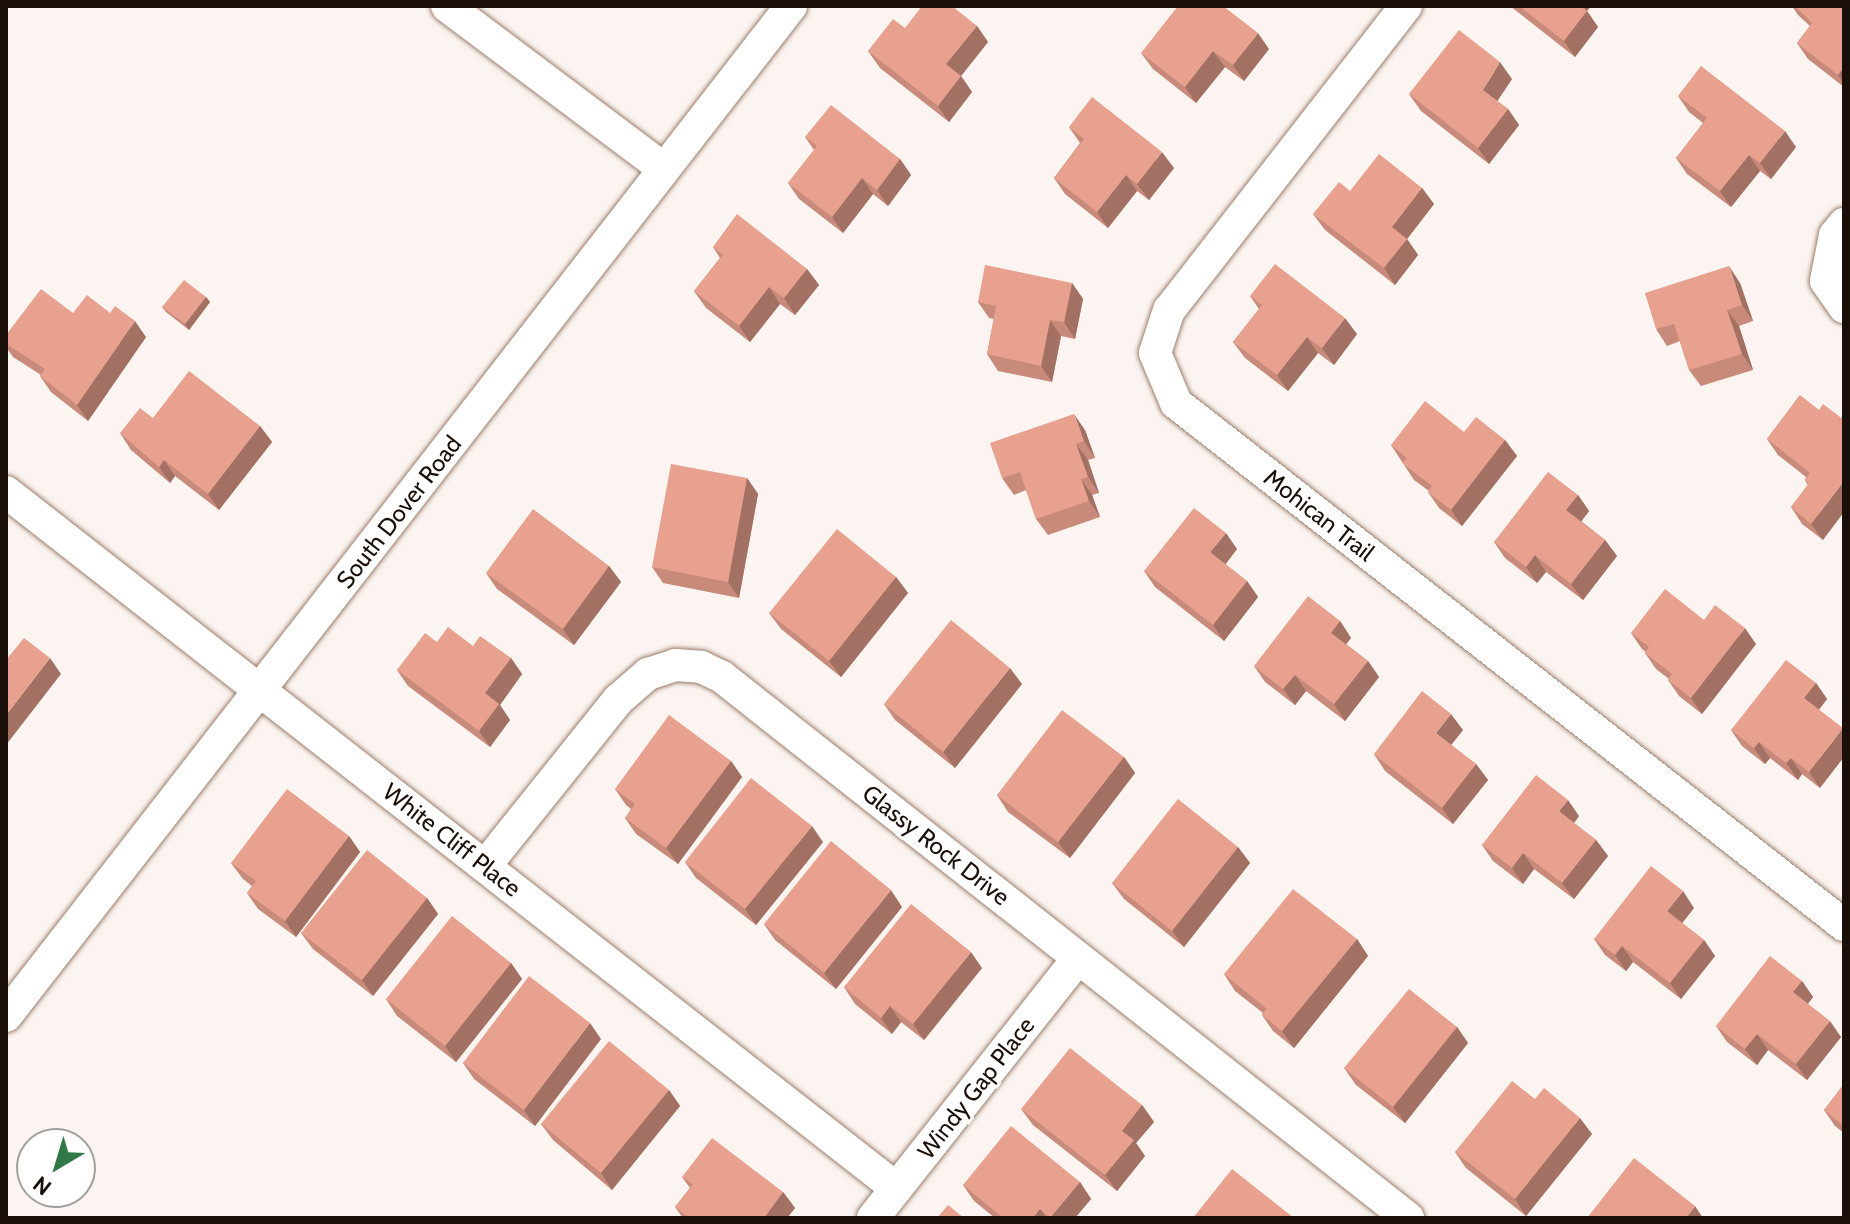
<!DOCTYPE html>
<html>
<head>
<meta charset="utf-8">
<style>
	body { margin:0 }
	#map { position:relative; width:1850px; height:1224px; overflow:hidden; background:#fbf4f0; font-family:Cabin,sans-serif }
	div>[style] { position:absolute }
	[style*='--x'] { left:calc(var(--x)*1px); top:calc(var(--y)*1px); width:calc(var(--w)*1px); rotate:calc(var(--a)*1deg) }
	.roads { filter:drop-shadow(0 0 2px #9c7e6b) drop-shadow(0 0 2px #9c7e6b) }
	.minor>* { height:32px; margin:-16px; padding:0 16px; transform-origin:16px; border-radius:16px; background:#fff }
	.wall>* { inset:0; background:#c88a7b }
	.shaded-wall>* { inset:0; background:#a27164 }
	.building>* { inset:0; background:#e8a18f }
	span { translate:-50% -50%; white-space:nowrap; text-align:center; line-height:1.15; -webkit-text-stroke:6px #fff; paint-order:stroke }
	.street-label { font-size:24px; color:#1a0f08 }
	.frame { position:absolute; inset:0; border:8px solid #1a0f08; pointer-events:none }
	.north { position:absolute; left:16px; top:1128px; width:80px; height:80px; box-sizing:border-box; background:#fff; border:2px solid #a39f9c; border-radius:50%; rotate:218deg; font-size:22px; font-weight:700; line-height:32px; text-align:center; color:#1a0f08 }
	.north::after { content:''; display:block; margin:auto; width:28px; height:36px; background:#307845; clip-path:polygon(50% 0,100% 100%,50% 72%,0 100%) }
</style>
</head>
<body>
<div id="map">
	<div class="roads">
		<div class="minor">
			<div style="--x:447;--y:6;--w:271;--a:36.9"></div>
			<div style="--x:1406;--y:6;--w:385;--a:127.9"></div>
			<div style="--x:1169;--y:310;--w:45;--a:108"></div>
			<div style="--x:1155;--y:353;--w:54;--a:67.2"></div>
			<div style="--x:1176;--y:403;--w:848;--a:38.01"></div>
			<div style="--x:1844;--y:224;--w:14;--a:129"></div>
			<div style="--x:1835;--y:235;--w:47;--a:101.1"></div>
			<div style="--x:1826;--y:281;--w:32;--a:55"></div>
			<div style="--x:6;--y:492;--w:1130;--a:38.03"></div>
			<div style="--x:485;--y:866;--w:213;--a:-51.3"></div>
			<div style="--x:618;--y:700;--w:40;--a:-41"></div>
			<div style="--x:648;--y:674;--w:28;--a:-18"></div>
			<div style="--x:675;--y:665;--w:26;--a:4"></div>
			<div style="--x:701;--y:667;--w:23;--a:25"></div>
			<div style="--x:722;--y:677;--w:874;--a:38.26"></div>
			<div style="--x:6;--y:1016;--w:1279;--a:-52.14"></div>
			<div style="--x:873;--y:1218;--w:331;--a:-51.7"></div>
		</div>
	</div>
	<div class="wall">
		<div style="clip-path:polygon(1510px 6px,1591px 6px,1587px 11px,1598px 27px,1575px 57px)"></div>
		<div style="clip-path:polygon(1792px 6px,1844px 6px,1844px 87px,1808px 59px,1797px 43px,1810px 26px,1798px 15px)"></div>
		<div style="clip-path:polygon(977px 26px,988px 42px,961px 76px,972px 92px,949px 122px,880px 68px,868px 51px,905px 28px)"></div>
		<div style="clip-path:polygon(1269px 49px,1244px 81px,1225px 67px,1196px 103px,1153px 69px,1141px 53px)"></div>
		<div style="clip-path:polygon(1512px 79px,1497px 101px,1508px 109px,1519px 125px,1489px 164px,1421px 111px,1409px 94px)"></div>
		<div style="clip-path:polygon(1678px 96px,1796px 147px,1771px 179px,1760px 171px,1731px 207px,1687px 174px,1676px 158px,1703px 123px,1689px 112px)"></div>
		<div style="clip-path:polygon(1069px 127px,1174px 168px,1149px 200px,1137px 191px,1108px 228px,1065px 194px,1054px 178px,1080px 143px)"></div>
		<div style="clip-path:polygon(805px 137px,900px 159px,911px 175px,888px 206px,873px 194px,843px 233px,799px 199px,788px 183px,814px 150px)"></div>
		<div style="clip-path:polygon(1422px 188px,1434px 204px,1407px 239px,1418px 255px,1395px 285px,1325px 230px,1313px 214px)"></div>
		<div style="clip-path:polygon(713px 247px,807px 269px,819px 285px,795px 315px,780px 304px,750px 342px,706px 308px,694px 291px,720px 258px)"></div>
		<div style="clip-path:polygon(1072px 283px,1083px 299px,1075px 339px,1061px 336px,1052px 382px,998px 371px,987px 354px,994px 319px,989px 318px,978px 302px)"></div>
		<div style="clip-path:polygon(1740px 283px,1753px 321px,1739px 326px,1753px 370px,1701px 386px,1689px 370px,1680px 341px,1667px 346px,1656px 329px)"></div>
		<div style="clip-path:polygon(1250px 296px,1357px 334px,1334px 365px,1318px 353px,1288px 391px,1245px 358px,1233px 342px,1259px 309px)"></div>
		<div style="clip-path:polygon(206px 297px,210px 302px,189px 330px,166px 312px,162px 307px)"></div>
		<div style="clip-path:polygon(73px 313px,110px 313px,146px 337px,88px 421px,51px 392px,40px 376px,41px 375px,13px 357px,6px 347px,6px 335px)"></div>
		<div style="clip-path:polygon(1800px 395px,1823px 540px,1802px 524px,1791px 507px,1808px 485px,1805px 480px,1806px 477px,1778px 455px,1767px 439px)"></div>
		<div style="clip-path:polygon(153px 418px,260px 426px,272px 442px,219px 510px,175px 476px,170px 483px,131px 450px,120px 433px)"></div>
		<div style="clip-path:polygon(1085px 430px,1095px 458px,1088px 460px,1099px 493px,1092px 495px,1100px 517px,1048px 535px,1036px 519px,1026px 490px,1014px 495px,1002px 478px)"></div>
		<div style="clip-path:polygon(1464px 432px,1505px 440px,1517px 456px,1462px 526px,1439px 508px,1428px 492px,1429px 491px,1414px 480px,1391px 445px)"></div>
		<div style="clip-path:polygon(747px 478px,758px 494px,739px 598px,663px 583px,652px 567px)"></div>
		<div style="clip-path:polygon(1578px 495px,1589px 511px,1581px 521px,1605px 540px,1617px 556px,1583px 600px,1546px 572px,1537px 583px,1505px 558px,1494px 542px)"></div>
		<div style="clip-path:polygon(1237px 549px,1225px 564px,1247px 581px,1258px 597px,1224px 641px,1155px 587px,1144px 571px)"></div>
		<div style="clip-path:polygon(609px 566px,621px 582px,574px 645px,497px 589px,486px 573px)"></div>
		<div style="clip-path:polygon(896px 577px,908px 593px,841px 677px,781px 629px,769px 613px)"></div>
		<div style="clip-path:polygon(1704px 620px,1756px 644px,1702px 714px,1679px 696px,1668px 680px,1669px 679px,1656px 669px,1645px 653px,1646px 652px,1642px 649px,1631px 633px)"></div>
		<div style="clip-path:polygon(1340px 621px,1351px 638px,1346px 644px,1368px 661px,1379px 677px,1345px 721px,1306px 691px,1295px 705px,1265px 682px,1254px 666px)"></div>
		<div style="clip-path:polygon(437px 642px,473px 646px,511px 658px,522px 674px,500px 705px,510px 720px,490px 747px,408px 686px,397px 670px)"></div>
		<div style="clip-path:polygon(1816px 683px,1827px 699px,1819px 710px,1820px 788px,1802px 774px,1798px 780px,1770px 758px,1765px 764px,1742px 746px,1731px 730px)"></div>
		<div style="clip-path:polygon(1022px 684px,955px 768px,895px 720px,884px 704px)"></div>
		<div style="clip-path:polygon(1463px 730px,1451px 745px,1476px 764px,1488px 780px,1453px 824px,1385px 771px,1374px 754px)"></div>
		<div style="clip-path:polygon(1124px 757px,1135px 773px,1070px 858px,1008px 812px,997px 795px)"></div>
		<div style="clip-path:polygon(731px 761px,742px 777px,678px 864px,636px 834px,625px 818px,631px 809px,626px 805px,615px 789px)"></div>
		<div style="clip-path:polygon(1579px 816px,1574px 823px,1596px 840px,1608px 856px,1574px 899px,1534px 869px,1523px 884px,1493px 861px,1482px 845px)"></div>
		<div style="clip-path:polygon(349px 836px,360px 852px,296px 937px,258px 909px,247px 893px,252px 886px,243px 879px,231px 863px)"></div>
		<div style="clip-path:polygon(823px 842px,756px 925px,696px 878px,685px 862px)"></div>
		<div style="clip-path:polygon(1238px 847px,1250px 863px,1184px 947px,1124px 899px,1112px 883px)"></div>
		<div style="clip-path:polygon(427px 898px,438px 914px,373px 996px,313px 949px,301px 933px)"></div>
		<div style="clip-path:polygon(902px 907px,836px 989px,775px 940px,764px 924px)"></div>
		<div style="clip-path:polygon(1694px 908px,1682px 923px,1704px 940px,1715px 956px,1681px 999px,1633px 962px,1626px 971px,1605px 955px,1594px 939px)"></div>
		<div style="clip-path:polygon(1357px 939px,1368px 956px,1294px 1048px,1273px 1031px,1262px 1015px,1263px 1013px,1235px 991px,1224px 974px)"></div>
		<div style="clip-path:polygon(511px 963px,522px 979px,456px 1062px,397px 1016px,386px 999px)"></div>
		<div style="clip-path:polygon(982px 968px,924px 1040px,901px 1022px,892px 1034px,855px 1004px,844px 987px)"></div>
		<div style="clip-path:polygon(1802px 981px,1813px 997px,1808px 1004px,1841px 1037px,1807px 1080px,1768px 1050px,1757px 1065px,1727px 1042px,1716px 1026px)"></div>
		<div style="clip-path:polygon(1457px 1027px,1468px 1043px,1405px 1123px,1356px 1085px,1344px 1068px)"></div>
		<div style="clip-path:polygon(601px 1039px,535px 1126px,474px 1079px,463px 1063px)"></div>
		<div style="clip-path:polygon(1844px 1084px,1844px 1133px,1835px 1126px,1824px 1110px)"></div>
		<div style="clip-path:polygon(669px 1090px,680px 1106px,612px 1190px,553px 1140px,541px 1124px)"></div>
		<div style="clip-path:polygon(1535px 1099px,1592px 1134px,1526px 1216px,1466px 1168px,1455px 1152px)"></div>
		<div style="clip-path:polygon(1142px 1105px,1154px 1122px,1136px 1143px,1145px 1156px,1117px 1191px,1033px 1125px,1021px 1109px)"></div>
		<div style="clip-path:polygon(682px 1177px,783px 1192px,795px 1208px,787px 1218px,683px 1218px,675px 1207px,690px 1188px)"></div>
		<div style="clip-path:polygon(1080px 1182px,1091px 1199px,1075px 1218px,995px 1218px,974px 1201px,963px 1185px)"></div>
	</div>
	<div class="shaded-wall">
		<div style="clip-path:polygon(1577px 6px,1591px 6px,1587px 11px,1598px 27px,1575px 57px,1564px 41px)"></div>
		<div style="clip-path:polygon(977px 26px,988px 42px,961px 76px,972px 92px,949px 122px,938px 106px,946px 64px)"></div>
		<div style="clip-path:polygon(1258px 33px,1269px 49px,1244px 81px,1233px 65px)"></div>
		<div style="clip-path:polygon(1213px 51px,1225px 67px,1196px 103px,1185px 87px)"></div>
		<div style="clip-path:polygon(1500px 62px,1512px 79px,1494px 106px,1483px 90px)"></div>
		<div style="clip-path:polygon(1844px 67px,1844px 84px,1838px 75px)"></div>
		<div style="clip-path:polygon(1508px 109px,1519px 125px,1489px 164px,1478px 148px)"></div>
		<div style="clip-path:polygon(1785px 131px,1796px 147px,1771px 179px,1760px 163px)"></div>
		<div style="clip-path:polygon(1162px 152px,1174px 168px,1149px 200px,1137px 184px)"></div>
		<div style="clip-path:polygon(1749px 155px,1760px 171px,1731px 207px,1720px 191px)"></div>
		<div style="clip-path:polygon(900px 159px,911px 175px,888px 206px,877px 190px)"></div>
		<div style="clip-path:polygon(1126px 175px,1137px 191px,1108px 228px,1097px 212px)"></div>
		<div style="clip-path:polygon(862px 178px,873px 194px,843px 233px,832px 217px)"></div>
		<div style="clip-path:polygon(1422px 188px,1434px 204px,1407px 239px,1418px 255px,1395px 285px,1384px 268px,1392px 227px)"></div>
		<div style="clip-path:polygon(1729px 266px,1740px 283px,1753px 321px,1742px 305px)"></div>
		<div style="clip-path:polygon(807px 269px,819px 285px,795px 315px,784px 298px)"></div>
		<div style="clip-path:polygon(1072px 283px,1083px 299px,1075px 339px,1064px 322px)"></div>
		<div style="clip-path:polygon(769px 287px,780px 304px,750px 342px,739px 326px)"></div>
		<div style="clip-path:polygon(206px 297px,210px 302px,189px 330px,185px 324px)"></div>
		<div style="clip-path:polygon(1727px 310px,1739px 326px,1753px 370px,1742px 354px)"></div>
		<div style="clip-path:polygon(1345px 318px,1357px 334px,1334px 365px,1322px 348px)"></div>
		<div style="clip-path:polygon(1050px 320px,1061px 336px,1052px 382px,1041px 366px)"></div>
		<div style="clip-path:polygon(135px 321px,146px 337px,88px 421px,77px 405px)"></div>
		<div style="clip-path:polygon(1307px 337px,1318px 353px,1288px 391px,1277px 375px)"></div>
		<div style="clip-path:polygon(1074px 414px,1085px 430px,1095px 458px,1084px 441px)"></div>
		<div style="clip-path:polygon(260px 426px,272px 442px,219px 510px,208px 494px)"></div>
		<div style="clip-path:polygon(1505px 440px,1517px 456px,1462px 526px,1451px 510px)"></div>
		<div style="clip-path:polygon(1076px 444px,1088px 460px,1099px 493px,1088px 477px)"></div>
		<div style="clip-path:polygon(164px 460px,175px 476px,170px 483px,159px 467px)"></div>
		<div style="clip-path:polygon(747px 478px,758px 494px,739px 598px,728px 582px)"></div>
		<div style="clip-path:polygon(1081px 479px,1092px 495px,1100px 517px,1089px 501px)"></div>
		<div style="clip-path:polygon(1844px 481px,1844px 512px,1823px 540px,1811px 524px)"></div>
		<div style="clip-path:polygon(1578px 495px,1589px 511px,1578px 526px,1566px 510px)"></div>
		<div style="clip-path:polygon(1226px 533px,1237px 549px,1222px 569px,1210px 552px)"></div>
		<div style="clip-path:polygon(1605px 540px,1617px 556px,1583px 600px,1571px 584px)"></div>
		<div style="clip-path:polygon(1535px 555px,1546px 572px,1537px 583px,1526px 567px)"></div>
		<div style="clip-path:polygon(609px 566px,621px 582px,574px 645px,563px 629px)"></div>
		<div style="clip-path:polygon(896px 577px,908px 593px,841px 677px,829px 661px)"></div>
		<div style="clip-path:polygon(1247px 581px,1258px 597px,1224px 641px,1213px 625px)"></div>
		<div style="clip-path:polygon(1340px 621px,1351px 638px,1342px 649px,1331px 633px)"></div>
		<div style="clip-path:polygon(1745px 628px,1756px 644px,1702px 714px,1691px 698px)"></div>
		<div style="clip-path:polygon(50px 658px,61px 674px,6px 745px,6px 715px)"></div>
		<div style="clip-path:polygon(511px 658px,522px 674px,500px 705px,510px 720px,490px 747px,479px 731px,485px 693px)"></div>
		<div style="clip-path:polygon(1368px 661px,1379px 677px,1345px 721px,1334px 704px)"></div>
		<div style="clip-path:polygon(1010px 668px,1022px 684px,955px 768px,943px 752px)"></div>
		<div style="clip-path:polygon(1295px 675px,1306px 691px,1295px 705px,1283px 689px)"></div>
		<div style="clip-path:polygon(1816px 683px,1827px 699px,1815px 714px,1804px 698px)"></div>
		<div style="clip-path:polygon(1451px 714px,1463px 730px,1447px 750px,1436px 733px)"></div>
		<div style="clip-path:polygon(1843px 728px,1844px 730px,1844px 757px,1820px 788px,1809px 772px)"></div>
		<div style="clip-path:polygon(1759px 742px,1770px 758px,1765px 764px,1754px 748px)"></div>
		<div style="clip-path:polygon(1124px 757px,1135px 773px,1070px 858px,1058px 842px)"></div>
		<div style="clip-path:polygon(1791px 758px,1802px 774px,1798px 780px,1786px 763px)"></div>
		<div style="clip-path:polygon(731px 761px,742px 777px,678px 864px,666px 848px)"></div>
		<div style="clip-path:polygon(1476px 764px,1488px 780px,1453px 824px,1442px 808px)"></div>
		<div style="clip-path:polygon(1568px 800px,1579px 816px,1571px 827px,1559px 811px)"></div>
		<div style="clip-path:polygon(812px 826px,823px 842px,756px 925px,745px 909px)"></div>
		<div style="clip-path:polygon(349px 836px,360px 852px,296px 937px,285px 921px)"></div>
		<div style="clip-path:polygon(1596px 840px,1608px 856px,1574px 899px,1562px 883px)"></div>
		<div style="clip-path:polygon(1238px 847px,1250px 863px,1184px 947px,1172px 931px)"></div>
		<div style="clip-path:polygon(1523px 853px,1534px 869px,1523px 884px,1512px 868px)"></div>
		<div style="clip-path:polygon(891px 890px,902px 907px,836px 989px,824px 973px)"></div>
		<div style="clip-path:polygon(1683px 891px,1694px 908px,1679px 927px,1667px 911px)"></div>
		<div style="clip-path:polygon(427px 898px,438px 914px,373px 996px,362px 980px)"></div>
		<div style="clip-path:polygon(1357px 939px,1368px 956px,1294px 1048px,1282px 1031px)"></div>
		<div style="clip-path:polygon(1704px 940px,1715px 956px,1681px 999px,1670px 983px)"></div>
		<div style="clip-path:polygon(1622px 946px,1633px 962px,1626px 971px,1615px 955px)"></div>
		<div style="clip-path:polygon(971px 952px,982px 968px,924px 1040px,913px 1024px)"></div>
		<div style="clip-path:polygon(511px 963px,522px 979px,456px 1062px,445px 1046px)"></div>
		<div style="clip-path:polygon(1802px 981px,1813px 997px,1804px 1008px,1793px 992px)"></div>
		<div style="clip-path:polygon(890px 1006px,901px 1022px,892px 1034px,881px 1018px)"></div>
		<div style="clip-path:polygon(1830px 1021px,1841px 1037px,1807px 1080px,1796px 1064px)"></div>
		<div style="clip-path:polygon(590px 1023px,601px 1039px,535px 1126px,524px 1110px)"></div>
		<div style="clip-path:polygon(1457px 1027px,1468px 1043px,1405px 1123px,1393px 1107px)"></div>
		<div style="clip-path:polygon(1757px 1034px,1768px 1050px,1757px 1065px,1745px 1049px)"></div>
		<div style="clip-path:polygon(669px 1090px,680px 1106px,612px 1190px,601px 1173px)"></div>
		<div style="clip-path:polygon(1142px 1105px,1154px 1122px,1136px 1143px,1145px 1156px,1117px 1191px,1105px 1175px,1122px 1131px)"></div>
		<div style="clip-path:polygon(1580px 1118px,1592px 1134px,1526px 1216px,1515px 1199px)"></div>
		<div style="clip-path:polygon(1080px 1182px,1091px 1199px,1075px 1218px,1050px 1218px)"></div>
		<div style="clip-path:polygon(783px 1192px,795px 1208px,787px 1218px,764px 1218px)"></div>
		<div style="clip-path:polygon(1695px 1206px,1703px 1218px,1686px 1218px)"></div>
		<div style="clip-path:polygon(1040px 1209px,1046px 1218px,1033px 1218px)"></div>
	</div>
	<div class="building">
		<div style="clip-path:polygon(922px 6px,952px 6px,977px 26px,946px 64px,961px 76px,938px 106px,868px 51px,893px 19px,905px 28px)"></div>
		<div style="clip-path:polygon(1178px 6px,1223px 6px,1258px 33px,1233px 65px,1213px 51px,1185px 87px,1141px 53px)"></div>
		<div style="clip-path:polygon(1519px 6px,1581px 6px,1587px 11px,1564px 41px)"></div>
		<div style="clip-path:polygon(1795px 6px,1844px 6px,1844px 67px,1838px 75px,1797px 43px,1812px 23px)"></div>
		<div style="clip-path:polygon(1459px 30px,1500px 62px,1483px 90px,1508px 109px,1478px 148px,1409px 94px)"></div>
		<div style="clip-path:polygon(1701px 66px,1785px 131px,1760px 163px,1749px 155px,1720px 191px,1676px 158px,1707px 118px,1678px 96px)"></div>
		<div style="clip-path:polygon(1092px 97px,1162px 152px,1137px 184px,1126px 175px,1097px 212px,1054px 178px,1084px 139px,1069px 127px)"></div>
		<div style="clip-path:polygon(831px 105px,900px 159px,877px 190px,862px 178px,832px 217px,788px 183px,817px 146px,805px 137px)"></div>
		<div style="clip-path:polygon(1379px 154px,1422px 188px,1392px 227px,1407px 239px,1384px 268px,1313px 214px,1339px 182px,1350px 191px)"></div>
		<div style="clip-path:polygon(737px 214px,807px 269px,784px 298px,769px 287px,739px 326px,694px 291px,723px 255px,713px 247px)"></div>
		<div style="clip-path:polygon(1275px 264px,1345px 318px,1322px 348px,1307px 337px,1277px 375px,1233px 342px,1262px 305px,1250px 296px)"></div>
		<div style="clip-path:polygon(985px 265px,1072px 283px,1064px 322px,1050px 320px,1041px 366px,987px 354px,996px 306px,978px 302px)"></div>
		<div style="clip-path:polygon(1729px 266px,1742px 305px,1727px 310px,1742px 354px,1689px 370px,1674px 324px,1656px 329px,1645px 293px)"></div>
		<div style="clip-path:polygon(184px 280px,206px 297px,185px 324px,162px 307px)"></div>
		<div style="clip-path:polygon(41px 289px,73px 313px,87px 295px,110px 313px,115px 306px,135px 321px,77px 405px,40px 376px,45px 369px,6px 344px,6px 335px)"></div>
		<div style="clip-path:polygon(189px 371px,260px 426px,208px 494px,164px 460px,159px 467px,120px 433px,140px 408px,153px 418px)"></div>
		<div style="clip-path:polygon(1800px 395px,1819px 410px,1823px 404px,1844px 420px,1844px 481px,1811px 524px,1791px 507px,1809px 483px,1805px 480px,1810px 473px,1767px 439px)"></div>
		<div style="clip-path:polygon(1425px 401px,1464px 432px,1476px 417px,1505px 440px,1451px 510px,1428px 492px,1432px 486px,1402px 463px,1407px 458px,1391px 445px)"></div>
		<div style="clip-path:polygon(1074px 414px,1084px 441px,1076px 444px,1088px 477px,1081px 479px,1089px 501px,1036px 519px,1020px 472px,1002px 478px,990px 443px)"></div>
		<div style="clip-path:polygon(671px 464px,747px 478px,728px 582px,652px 567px)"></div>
		<div style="clip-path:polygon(1548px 472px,1578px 495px,1566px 510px,1605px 540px,1571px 584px,1535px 555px,1526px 567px,1494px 542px)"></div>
		<div style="clip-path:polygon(1194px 508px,1226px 533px,1210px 552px,1247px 581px,1213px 625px,1144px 571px)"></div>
		<div style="clip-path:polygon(533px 509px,609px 566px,563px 629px,486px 573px)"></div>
		<div style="clip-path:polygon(837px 529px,896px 577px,829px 661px,769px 613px)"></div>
		<div style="clip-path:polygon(1665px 589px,1704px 620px,1715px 605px,1745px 628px,1691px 698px,1668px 680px,1672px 674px,1645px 653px,1649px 647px,1631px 633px)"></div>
		<div style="clip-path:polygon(1308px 596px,1340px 621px,1331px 633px,1368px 661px,1334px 704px,1295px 675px,1283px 689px,1254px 666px)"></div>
		<div style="clip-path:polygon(951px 620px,1010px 668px,943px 752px,884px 704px)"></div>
		<div style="clip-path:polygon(448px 627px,473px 646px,480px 636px,511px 658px,485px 693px,499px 704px,479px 731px,397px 670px,425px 633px,437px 642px)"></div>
		<div style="clip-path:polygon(24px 638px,50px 658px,6px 715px,6px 660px)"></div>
		<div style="clip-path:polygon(1786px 660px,1816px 683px,1804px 698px,1843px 728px,1809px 772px,1791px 758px,1786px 763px,1759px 742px,1754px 748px,1731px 730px)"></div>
		<div style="clip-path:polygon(1422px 691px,1451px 714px,1436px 733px,1476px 764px,1442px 808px,1374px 754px)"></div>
		<div style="clip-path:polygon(1062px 710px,1124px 757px,1058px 842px,997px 795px)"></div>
		<div style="clip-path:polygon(669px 715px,731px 761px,666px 848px,625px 818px,635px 804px,615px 789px)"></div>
		<div style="clip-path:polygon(1536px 775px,1568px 800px,1559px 811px,1596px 840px,1562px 883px,1523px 853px,1512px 868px,1482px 845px)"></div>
		<div style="clip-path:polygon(751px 778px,812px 826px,745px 909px,685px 862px)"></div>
		<div style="clip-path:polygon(287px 789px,349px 836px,285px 921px,247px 893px,256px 881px,231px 863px)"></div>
		<div style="clip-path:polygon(1178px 799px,1238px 847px,1172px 931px,1112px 883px)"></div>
		<div style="clip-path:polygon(831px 841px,891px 890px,824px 973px,764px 924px)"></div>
		<div style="clip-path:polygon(367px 850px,427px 898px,362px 980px,301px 933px)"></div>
		<div style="clip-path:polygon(1651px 866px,1683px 891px,1667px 911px,1704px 940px,1670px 983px,1622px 946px,1615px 955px,1594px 939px)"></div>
		<div style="clip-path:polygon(1293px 889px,1357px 939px,1282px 1031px,1262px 1015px,1267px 1009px,1224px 974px)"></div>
		<div style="clip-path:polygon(911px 904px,971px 952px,913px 1024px,890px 1006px,881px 1018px,844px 987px)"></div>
		<div style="clip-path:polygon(452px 916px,511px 963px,445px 1046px,386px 999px)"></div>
		<div style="clip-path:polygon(1770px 956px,1802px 981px,1793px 992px,1830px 1021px,1796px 1064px,1757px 1034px,1745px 1049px,1716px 1026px)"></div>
		<div style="clip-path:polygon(529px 976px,590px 1023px,524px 1110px,463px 1063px)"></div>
		<div style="clip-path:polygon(1409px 989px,1457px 1027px,1393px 1107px,1344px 1068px)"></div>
		<div style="clip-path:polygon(609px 1041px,669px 1090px,601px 1173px,541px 1124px)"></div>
		<div style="clip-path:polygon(1070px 1048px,1142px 1105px,1122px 1131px,1134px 1140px,1105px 1175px,1021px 1109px)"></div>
		<div style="clip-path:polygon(1512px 1081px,1535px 1099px,1544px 1088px,1580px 1118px,1515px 1199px,1455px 1152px)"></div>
		<div style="clip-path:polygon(1844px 1084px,1844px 1126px,1824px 1110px)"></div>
		<div style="clip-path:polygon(1011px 1126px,1080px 1182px,1050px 1218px,1040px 1209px,1033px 1218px,1003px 1218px,963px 1185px)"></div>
		<div style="clip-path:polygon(712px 1138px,783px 1192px,764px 1218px,689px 1218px,675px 1207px,693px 1184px,682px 1177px)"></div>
		<div style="clip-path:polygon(1634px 1158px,1695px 1206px,1686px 1218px,1587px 1218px)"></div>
		<div style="clip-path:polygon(1232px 1169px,1294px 1218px,1193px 1218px)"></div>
		<div style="clip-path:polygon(948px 1205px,964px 1218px,937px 1218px)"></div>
	</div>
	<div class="street-label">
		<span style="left:399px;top:512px;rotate:-52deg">South Dover Road</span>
		<span style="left:1319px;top:515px;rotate:38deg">Mohican Trail</span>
		<span style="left:452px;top:840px;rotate:38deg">White Cliff Place</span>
		<span style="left:936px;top:845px;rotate:38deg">Glassy Rock Drive</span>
		<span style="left:976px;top:1088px;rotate:-52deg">Windy Gap Place</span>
	</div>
	<div class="frame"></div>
	<div class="north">N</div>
</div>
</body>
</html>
